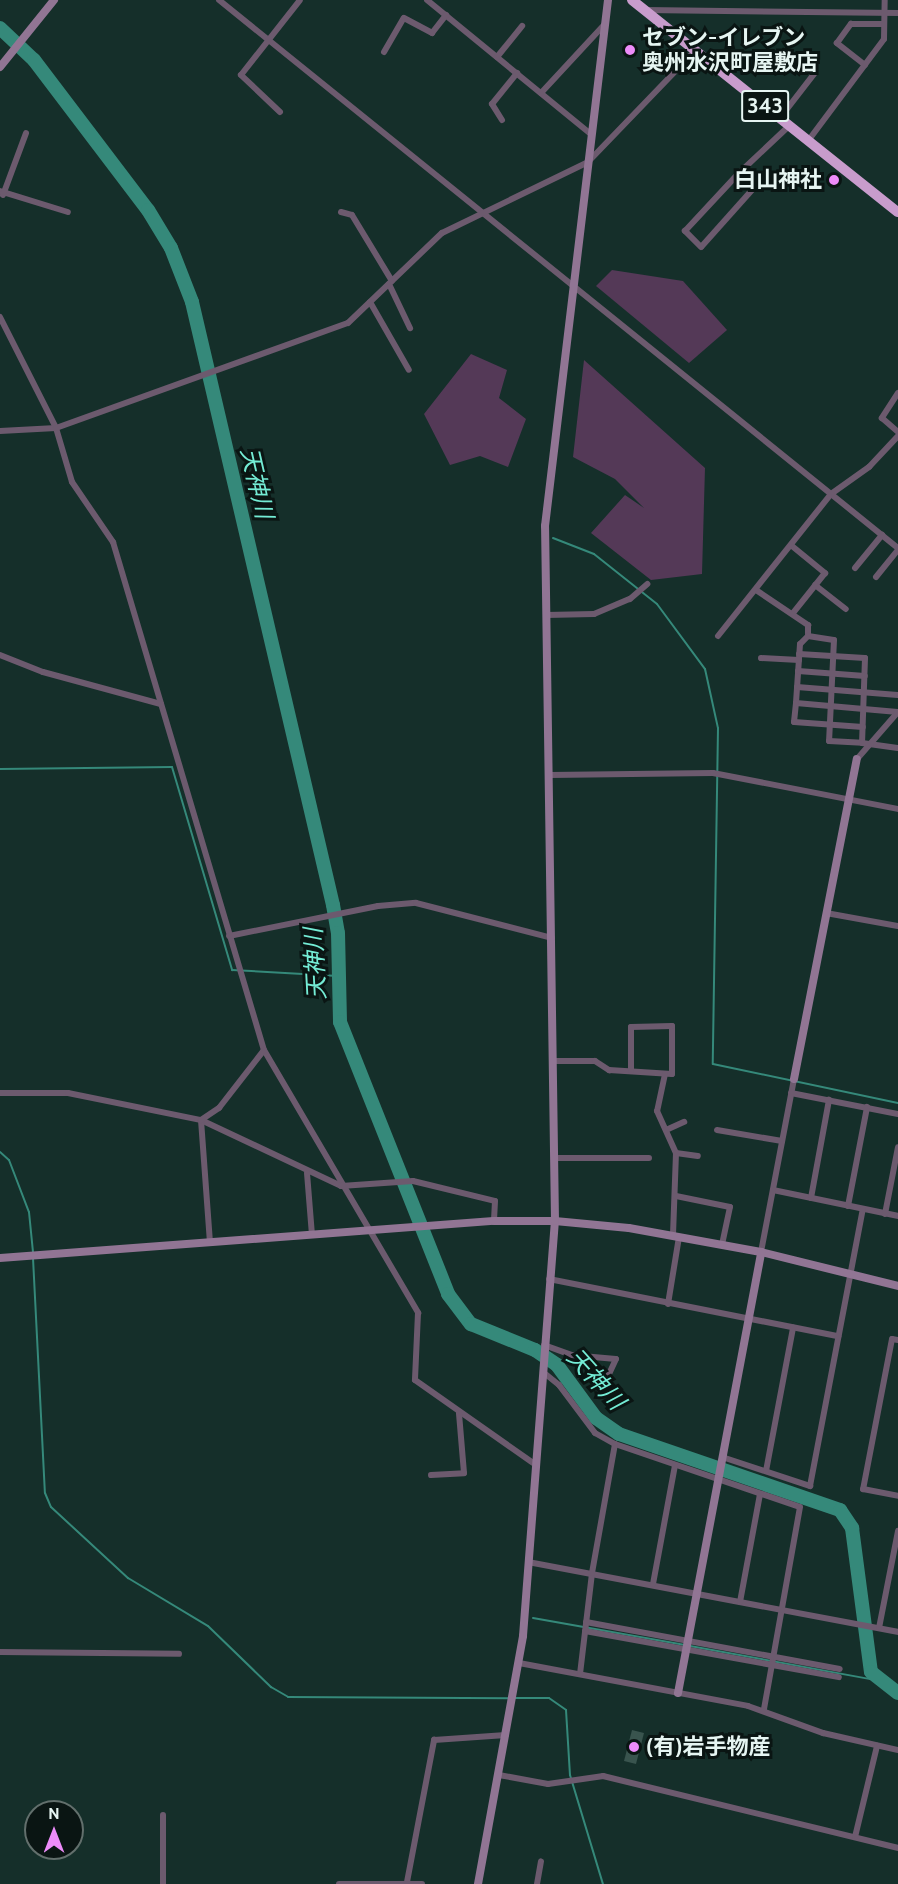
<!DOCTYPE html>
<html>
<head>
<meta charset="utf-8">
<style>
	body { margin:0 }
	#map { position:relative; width:898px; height:1884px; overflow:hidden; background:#152f2a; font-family:Cabin,"Noto Sans JP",sans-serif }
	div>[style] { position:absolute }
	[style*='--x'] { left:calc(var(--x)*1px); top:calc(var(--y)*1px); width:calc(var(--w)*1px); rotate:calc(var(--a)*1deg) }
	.green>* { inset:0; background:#543957 }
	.stream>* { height:2px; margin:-1px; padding:0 1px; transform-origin:1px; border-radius:1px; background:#35897a }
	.river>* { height:14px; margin:-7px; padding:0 7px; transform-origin:7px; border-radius:7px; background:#35897a }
	.building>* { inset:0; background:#39544e }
	.street>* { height:6px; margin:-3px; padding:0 3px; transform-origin:3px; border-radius:3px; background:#6c5a6e }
	.secondary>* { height:8px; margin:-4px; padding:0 4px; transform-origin:4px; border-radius:4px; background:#917594 }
	.highway>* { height:10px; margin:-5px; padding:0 5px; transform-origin:5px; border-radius:5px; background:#c89ccc }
	.dots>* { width:16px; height:16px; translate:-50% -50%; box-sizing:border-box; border:3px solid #0a1513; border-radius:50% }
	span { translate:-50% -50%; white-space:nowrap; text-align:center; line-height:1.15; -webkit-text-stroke:6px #0a1513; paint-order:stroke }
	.shield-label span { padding:2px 4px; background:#0a1513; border:2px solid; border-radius:4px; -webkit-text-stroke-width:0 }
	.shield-label { font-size:21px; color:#e6f5f2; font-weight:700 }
	.poi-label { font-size:22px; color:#e6f5f2; font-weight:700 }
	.left { translate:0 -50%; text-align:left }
	.right { translate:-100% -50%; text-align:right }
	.water-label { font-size:24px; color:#74ecd5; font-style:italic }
	.north { position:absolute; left:24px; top:1800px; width:60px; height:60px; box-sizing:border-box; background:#0a1513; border:2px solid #626f6c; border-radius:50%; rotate:0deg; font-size:16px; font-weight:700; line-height:24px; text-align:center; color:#e6f5f2 }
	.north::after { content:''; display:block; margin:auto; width:21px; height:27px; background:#ed8cf9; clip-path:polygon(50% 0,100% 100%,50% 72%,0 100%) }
</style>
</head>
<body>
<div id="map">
	<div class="green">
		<div style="clip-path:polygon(612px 270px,683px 281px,727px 330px,689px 363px,596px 286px)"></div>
		<div style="clip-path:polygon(471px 354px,507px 370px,499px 398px,526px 419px,508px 467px,480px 456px,450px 465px,424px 414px)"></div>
		<div style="clip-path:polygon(584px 360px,705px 468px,702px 574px,651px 580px,591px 533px,625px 495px,644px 508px,615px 479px,573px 457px)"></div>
	</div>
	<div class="stream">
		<div style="--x:553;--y:538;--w:44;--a:21.3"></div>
		<div style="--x:594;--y:554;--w:80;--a:38.4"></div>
		<div style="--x:657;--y:604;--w:81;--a:53.6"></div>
		<div style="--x:705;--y:669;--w:60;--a:77.6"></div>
		<div style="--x:718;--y:728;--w:336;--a:90.9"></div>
		<div style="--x:713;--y:1064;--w:189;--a:11.9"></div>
		<div style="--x:0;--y:769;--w:172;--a:-0.7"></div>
		<div style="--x:172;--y:767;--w:212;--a:73.5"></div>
		<div style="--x:232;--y:970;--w:106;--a:3.2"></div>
		<div style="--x:0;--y:1152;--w:12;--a:42"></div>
		<div style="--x:9;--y:1160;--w:56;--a:69"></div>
		<div style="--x:29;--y:1212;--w:40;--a:84.3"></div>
		<div style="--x:33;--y:1258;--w:235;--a:87.1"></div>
		<div style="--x:45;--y:1493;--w:15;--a:67"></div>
		<div style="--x:51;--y:1507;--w:105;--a:42.7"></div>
		<div style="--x:128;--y:1578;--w:93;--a:31"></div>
		<div style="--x:208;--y:1626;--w:88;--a:44.1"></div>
		<div style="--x:271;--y:1687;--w:20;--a:30"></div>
		<div style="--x:288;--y:1697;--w:221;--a:0.3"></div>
		<div style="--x:533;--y:1618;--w:153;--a:10.1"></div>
		<div style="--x:690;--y:1646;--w:189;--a:10.4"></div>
		<div style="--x:514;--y:1698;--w:35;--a:0"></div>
		<div style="--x:549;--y:1698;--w:21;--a:35"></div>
		<div style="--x:566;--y:1710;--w:65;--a:86.5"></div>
		<div style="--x:570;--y:1775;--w:114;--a:73.2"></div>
	</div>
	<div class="river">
		<div style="--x:0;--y:28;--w:47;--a:43.3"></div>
		<div style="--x:34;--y:60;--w:188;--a:52.8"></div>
		<div style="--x:148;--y:210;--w:44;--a:58.8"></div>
		<div style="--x:171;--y:248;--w:58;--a:68.7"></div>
		<div style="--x:192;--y:302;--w:619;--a:76.84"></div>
		<div style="--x:333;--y:905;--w:28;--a:80"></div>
		<div style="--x:338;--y:933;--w:89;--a:88.7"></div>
		<div style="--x:340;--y:1022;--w:293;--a:68.3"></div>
		<div style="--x:448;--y:1294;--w:38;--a:53"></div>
		<div style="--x:471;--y:1324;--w:69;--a:22.1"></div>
		<div style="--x:535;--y:1350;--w:27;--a:34"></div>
		<div style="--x:557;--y:1365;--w:66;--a:53.7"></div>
		<div style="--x:596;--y:1418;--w:28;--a:35"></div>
		<div style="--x:619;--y:1434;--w:234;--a:19"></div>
		<div style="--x:840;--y:1510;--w:22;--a:56"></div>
		<div style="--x:852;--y:1528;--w:145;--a:82.5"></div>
		<div style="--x:871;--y:1672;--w:34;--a:38"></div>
	</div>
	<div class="building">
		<div style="clip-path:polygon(632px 1730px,644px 1733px,636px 1764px,624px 1761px)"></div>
	</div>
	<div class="street">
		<div style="--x:219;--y:0;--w:873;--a:38.91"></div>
		<div style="--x:427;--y:0;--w:212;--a:39.3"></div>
		<div style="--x:645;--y:10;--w:253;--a:0.7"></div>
		<div style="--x:384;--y:52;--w:39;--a:-60"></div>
		<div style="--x:404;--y:18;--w:32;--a:28"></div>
		<div style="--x:432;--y:33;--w:23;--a:-52"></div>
		<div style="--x:497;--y:57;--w:40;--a:-51"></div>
		<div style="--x:865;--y:65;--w:36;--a:-142"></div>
		<div style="--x:837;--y:43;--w:24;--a:-54"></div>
		<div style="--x:851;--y:24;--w:33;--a:0"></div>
		<div style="--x:541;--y:93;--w:93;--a:-47.2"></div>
		<div style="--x:280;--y:112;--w:54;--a:-136.5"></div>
		<div style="--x:241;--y:75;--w:95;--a:-51.8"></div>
		<div style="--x:780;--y:118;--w:56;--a:-52.3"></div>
		<div style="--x:502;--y:120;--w:19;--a:-122"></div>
		<div style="--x:492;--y:104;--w:40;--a:-51"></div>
		<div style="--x:808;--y:141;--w:127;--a:-53.3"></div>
		<div style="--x:884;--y:39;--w:39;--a:-89"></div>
		<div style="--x:738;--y:174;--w:21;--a:49"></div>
		<div style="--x:752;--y:190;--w:76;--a:131.8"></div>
		<div style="--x:701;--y:247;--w:23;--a:-135"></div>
		<div style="--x:685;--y:231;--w:78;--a:-47.1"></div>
		<div style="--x:738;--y:174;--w:70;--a:-43.3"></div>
		<div style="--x:0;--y:191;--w:71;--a:17.2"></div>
		<div style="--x:3;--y:195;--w:66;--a:-69.6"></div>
		<div style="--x:341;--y:212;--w:11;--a:15"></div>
		<div style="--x:352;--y:215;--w:77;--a:58.8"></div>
		<div style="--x:389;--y:284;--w:49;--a:64.5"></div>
		<div style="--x:370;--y:302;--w:78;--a:60.2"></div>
		<div style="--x:0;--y:317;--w:124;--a:63.2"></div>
		<div style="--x:56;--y:428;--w:56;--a:73.5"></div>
		<div style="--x:72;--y:482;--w:73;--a:55.7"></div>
		<div style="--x:113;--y:542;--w:530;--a:73.45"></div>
		<div style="--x:264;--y:1050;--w:305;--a:59.6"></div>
		<div style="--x:418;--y:1313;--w:67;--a:92.6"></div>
		<div style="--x:415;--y:1380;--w:144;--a:35.1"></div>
		<div style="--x:898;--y:393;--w:30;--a:123"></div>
		<div style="--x:882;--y:418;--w:21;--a:41"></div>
		<div style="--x:0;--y:431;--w:56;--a:-3.1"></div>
		<div style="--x:56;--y:428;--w:310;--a:-19.8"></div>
		<div style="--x:348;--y:323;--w:130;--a:-43.8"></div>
		<div style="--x:442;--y:233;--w:162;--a:-25.9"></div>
		<div style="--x:588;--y:162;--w:154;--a:-46.1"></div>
		<div style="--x:792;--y:546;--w:43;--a:39.3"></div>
		<div style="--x:825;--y:573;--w:51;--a:128.7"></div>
		<div style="--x:855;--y:568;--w:43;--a:-50.7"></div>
		<div style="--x:876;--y:577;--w:35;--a:-51"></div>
		<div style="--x:815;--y:585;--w:39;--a:38"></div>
		<div style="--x:756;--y:590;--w:63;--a:33.9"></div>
		<div style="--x:808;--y:625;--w:11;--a:90"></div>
		<div style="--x:808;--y:636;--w:11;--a:135"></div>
		<div style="--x:800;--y:644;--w:59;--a:93.9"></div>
		<div style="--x:796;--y:703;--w:102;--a:5"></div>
		<div style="--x:546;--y:615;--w:48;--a:-1.2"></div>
		<div style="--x:594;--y:614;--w:39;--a:-23"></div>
		<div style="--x:630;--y:599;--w:23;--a:-41"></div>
		<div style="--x:718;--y:636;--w:181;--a:-51.5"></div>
		<div style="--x:831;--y:494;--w:47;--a:-35.4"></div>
		<div style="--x:869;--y:467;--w:42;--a:-46.9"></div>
		<div style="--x:808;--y:636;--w:26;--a:9"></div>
		<div style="--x:834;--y:640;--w:101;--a:92.8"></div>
		<div style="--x:829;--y:741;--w:33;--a:3"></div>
		<div style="--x:799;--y:654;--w:66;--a:3.5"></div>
		<div style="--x:865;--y:658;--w:85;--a:92"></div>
		<div style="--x:862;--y:743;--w:36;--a:8"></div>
		<div style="--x:0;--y:655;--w:46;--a:21.6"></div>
		<div style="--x:43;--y:672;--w:122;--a:15.2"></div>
		<div style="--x:761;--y:658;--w:38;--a:3"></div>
		<div style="--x:798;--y:671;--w:67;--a:4.3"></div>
		<div style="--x:797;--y:687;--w:101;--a:4.5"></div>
		<div style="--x:796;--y:703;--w:19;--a:96"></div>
		<div style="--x:794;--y:722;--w:69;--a:4.1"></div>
		<div style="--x:857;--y:759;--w:62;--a:-48.9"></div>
		<div style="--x:550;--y:775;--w:163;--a:-0.7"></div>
		<div style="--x:713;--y:773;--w:188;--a:11"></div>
		<div style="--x:826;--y:913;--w:73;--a:10.2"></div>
		<div style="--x:229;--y:936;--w:152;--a:-11.4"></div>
		<div style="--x:378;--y:906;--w:38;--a:-5"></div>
		<div style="--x:416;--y:903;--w:140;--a:14.4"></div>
		<div style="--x:554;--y:1061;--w:41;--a:0"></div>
		<div style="--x:595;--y:1061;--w:17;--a:33"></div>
		<div style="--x:609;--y:1070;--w:63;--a:3.6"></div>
		<div style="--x:672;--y:1074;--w:48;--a:-90"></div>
		<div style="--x:672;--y:1026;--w:41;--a:178.6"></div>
		<div style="--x:631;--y:1027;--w:43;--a:90"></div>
		<div style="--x:665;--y:1074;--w:38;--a:102"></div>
		<div style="--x:657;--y:1111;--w:46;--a:65.7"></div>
		<div style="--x:676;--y:1153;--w:83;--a:92.1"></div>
		<div style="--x:0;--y:1093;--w:68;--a:0"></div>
		<div style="--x:68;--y:1093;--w:136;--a:11.5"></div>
		<div style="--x:201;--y:1120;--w:155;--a:25.2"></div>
		<div style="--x:341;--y:1186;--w:72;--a:-4"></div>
		<div style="--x:413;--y:1181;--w:84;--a:13.7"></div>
		<div style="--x:495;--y:1201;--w:20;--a:93"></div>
		<div style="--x:791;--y:1093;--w:109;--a:11.1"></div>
		<div style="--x:201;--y:1120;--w:122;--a:85.8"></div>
		<div style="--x:201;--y:1120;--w:22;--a:-34"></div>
		<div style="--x:219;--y:1108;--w:73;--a:-52.2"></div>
		<div style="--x:666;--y:1130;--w:20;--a:-24"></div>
		<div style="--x:717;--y:1130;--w:66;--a:9.6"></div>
		<div style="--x:676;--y:1153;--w:22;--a:8"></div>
		<div style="--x:554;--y:1158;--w:95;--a:0"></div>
		<div style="--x:307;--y:1173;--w:62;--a:85.4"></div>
		<div style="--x:773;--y:1190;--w:128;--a:11.7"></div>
		<div style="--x:676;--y:1196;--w:55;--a:11.5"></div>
		<div style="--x:730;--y:1207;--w:39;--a:102"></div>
		<div style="--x:811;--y:1198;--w:100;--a:-79.6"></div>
		<div style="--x:848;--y:1206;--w:101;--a:-79.1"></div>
		<div style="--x:885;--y:1214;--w:68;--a:-79"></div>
		<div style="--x:761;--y:1252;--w:176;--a:-79.2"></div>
		<div style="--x:549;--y:1279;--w:295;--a:11.2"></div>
		<div style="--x:668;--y:1304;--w:68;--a:-80.7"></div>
		<div style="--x:898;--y:1340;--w:6;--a:-171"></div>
		<div style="--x:892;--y:1339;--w:153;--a:100.9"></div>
		<div style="--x:863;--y:1489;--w:36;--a:11"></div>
		<div style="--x:544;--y:1345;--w:29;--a:20"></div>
		<div style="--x:571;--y:1355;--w:45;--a:5.1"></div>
		<div style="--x:616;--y:1359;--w:40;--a:115"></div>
		<div style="--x:543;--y:1372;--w:21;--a:39"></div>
		<div style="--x:559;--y:1385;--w:60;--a:53.1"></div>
		<div style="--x:595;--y:1433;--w:23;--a:29"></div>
		<div style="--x:615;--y:1444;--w:195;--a:18.8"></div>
		<div style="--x:800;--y:1507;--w:206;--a:100.1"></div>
		<div style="--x:722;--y:1457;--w:93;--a:18.2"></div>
		<div style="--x:810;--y:1486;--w:282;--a:-79.2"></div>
		<div style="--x:766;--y:1471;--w:146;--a:-79.3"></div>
		<div style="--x:431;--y:1475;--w:33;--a:-3"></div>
		<div style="--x:464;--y:1473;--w:60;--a:-94.8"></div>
		<div style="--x:528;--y:1562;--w:377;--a:10.7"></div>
		<div style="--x:653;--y:1584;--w:121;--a:-79.5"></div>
		<div style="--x:740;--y:1602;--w:110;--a:-79.5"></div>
		<div style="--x:586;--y:1622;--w:258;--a:10.5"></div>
		<div style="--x:879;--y:1628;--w:99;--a:-78.9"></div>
		<div style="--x:585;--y:1631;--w:258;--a:10.3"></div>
		<div style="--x:0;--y:1652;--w:179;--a:0.6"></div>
		<div style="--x:519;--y:1663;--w:233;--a:10.6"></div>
		<div style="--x:748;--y:1706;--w:80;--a:19.8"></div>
		<div style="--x:823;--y:1733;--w:77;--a:12.8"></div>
		<div style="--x:580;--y:1674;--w:102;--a:-83.2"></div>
		<div style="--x:592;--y:1573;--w:131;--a:-79.9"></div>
		<div style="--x:499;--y:1775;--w:50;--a:10.4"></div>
		<div style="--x:548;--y:1784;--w:56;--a:-8.3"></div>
		<div style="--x:603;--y:1776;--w:304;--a:13.7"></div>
		<div style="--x:163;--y:1815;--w:69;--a:90"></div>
		<div style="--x:855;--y:1837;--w:94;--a:-76.4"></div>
		<div style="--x:407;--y:1882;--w:145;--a:-79.2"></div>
		<div style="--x:434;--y:1740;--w:72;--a:-4"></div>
		<div style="--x:339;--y:1884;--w:83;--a:0"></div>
		<div style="--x:537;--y:1884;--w:23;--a:-80"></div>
	</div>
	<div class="secondary">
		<div style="--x:0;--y:67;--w:86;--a:-51.1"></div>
		<div style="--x:794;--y:1079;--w:326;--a:-78.9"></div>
		<div style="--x:0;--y:1258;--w:495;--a:-4.3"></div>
		<div style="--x:494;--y:1221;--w:61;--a:0"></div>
		<div style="--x:555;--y:1221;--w:74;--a:5.4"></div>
		<div style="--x:629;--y:1228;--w:134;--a:10.3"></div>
		<div style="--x:761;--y:1252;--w:141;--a:13.9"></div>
		<div style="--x:678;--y:1693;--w:449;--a:-79.3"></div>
		<div style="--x:478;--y:1884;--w:252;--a:-79.7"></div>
		<div style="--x:523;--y:1636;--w:416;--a:-85.6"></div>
		<div style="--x:555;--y:1221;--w:695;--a:-90.82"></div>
		<div style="--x:545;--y:526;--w:530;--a:-83.17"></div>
	</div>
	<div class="highway">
		<div style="--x:632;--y:0;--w:340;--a:38.6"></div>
	</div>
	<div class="dots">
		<div style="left:630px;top:50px;background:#ed8cf9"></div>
		<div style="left:834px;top:180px;background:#ed8cf9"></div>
		<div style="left:634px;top:1747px;background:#ed8cf9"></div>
	</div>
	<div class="shield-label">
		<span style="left:765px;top:106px">343</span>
	</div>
	<div class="poi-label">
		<span class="left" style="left:642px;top:50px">セブン-イレブン<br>奥州水沢町屋敷店</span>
		<span class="right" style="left:822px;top:180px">白山神社</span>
		<span class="left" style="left:646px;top:1747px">(有)岩手物産</span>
	</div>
	<div class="water-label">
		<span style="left:257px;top:483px;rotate:77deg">天神川</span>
		<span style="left:315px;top:964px;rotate:-93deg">天神川</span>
		<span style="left:596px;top:1379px;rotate:48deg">天神川</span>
	</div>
	<div class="north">N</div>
</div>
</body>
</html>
